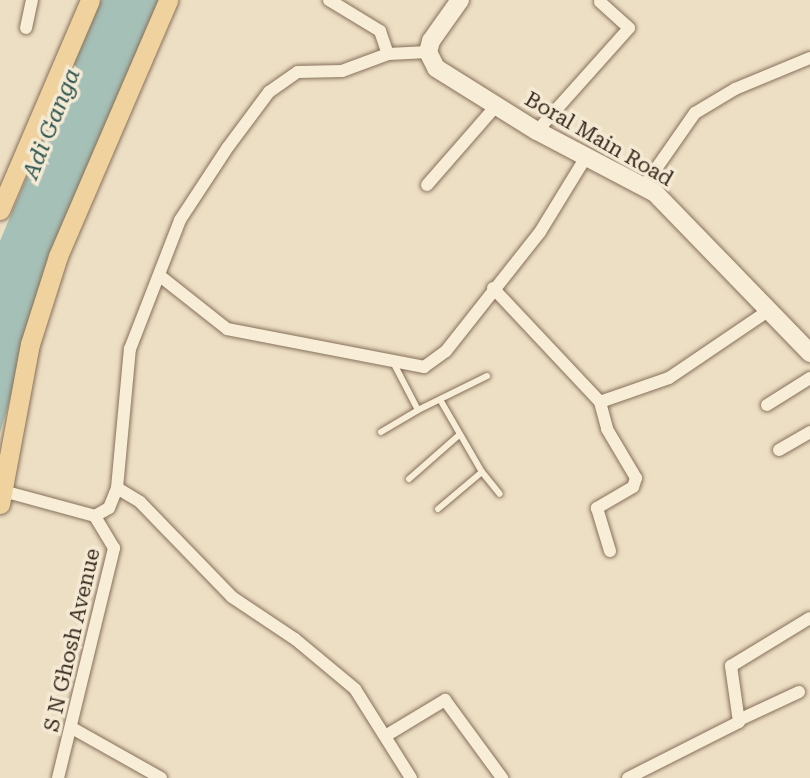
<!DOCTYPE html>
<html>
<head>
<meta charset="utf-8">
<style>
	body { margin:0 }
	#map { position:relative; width:810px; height:778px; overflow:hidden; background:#eddfc4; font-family:"Roboto Serif",serif }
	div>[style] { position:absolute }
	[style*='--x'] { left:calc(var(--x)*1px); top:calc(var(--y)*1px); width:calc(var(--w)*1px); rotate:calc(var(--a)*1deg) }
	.water>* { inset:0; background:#a5c0b7 }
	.roads { filter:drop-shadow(0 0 2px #86705b) drop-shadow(0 0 2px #86705b) }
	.service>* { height:6px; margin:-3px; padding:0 3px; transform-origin:3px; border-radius:3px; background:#f8edd7 }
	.minor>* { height:12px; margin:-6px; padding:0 6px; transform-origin:6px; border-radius:6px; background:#f8edd7 }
	.secondary>* { height:18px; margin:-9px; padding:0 9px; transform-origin:9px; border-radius:9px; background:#f8edd7 }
	.primary>* { height:19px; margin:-9.5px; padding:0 9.5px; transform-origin:9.5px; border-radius:9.5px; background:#efd29d }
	span { translate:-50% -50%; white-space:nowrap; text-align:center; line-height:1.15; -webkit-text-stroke:7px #f4e9d3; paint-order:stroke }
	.street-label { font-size:21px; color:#37291e }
	.water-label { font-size:23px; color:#2e5652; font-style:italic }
</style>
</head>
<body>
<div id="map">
	<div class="water">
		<div style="clip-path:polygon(101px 0,161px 0,58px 235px,0 433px,0 241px)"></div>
	</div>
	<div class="roads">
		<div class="service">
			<div style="--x:393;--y:362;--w:54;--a:62.5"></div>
			<div style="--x:418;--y:410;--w:77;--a:-26.2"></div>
			<div style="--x:381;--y:432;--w:43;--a:-30.7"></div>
			<div style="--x:482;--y:472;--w:28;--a:51"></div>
			<div style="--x:409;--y:479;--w:67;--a:-41.3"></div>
			<div style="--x:438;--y:509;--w:57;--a:-40.1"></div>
			<div style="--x:482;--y:472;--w:80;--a:-120.1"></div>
		</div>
		<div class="minor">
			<div style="--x:329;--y:0;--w:60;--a:31.3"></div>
			<div style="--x:380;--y:31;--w:24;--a:71"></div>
			<div style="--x:26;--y:28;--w:29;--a:-78"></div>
			<div style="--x:537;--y:131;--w:138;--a:-48.2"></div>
			<div style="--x:629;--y:28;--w:39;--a:-138"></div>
			<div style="--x:427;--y:185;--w:105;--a:-48.9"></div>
			<div style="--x:644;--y:186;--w:89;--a:-55.1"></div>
			<div style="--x:695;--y:113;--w:47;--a:-31"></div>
			<div style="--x:735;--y:89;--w:81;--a:-22.5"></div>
			<div style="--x:160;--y:276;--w:85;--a:38.3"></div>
			<div style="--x:227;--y:329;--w:201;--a:10.9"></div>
			<div style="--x:424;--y:367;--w:27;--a:-36"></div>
			<div style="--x:446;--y:351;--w:152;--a:-51.7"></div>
			<div style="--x:540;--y:232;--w:88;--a:-58.5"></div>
			<div style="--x:493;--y:288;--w:156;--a:46.8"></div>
			<div style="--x:600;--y:402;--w:28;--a:75"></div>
			<div style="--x:607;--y:429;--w:57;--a:59.4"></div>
			<div style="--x:636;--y:478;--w:9;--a:108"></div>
			<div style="--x:633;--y:487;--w:42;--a:149.7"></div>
			<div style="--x:597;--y:508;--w:45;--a:73.2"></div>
			<div style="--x:600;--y:402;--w:73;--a:-19.2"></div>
			<div style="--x:669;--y:378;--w:123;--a:-34.1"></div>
			<div style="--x:767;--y:405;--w:51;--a:-32.1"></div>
			<div style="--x:779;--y:450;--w:36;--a:-30"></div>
			<div style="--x:117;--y:488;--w:27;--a:31"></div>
			<div style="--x:140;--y:502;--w:132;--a:45.9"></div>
			<div style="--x:232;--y:597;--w:76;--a:33.7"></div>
			<div style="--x:295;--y:639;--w:78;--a:39.8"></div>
			<div style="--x:355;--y:689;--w:105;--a:57.8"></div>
			<div style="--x:3;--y:491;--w:95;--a:15.2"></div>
			<div style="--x:95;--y:516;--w:16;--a:-30"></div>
			<div style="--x:109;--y:508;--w:22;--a:-68"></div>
			<div style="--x:117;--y:488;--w:140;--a:-84.7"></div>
			<div style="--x:130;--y:349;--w:138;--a:-68.8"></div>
			<div style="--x:180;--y:220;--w:87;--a:-56.7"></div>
			<div style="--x:228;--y:147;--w:69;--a:-53.3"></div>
			<div style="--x:269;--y:92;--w:35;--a:-35"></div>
			<div style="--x:298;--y:72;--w:44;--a:-1.3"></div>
			<div style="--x:342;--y:71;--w:49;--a:-20.3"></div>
			<div style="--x:388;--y:54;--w:40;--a:-2.9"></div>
			<div style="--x:741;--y:719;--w:64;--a:-25"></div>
			<div style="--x:72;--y:728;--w:102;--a:29.3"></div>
			<div style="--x:387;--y:735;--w:68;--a:-31.1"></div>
			<div style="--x:445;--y:700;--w:97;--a:53.8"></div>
			<div style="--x:58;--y:778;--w:237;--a:-76.3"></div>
			<div style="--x:114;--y:548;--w:37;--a:-121"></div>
			<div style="--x:628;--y:778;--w:124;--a:-26.8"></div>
			<div style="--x:739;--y:722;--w:57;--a:-98.1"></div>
			<div style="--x:731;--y:666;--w:92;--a:-31.3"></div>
		</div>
		<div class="secondary">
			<div style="--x:460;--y:0;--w:50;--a:125.3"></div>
			<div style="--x:431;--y:41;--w:11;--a:105"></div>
			<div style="--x:428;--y:52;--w:18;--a:63"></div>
			<div style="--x:436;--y:68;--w:119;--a:32"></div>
			<div style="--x:537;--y:131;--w:133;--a:27.7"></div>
			<div style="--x:655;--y:193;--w:223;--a:45.9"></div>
		</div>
		<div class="primary">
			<div style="--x:0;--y:210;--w:228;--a:-66.8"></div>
			<div style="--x:0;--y:504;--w:163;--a:-79.4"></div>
			<div style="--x:30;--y:344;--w:92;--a:-72.3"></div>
			<div style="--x:58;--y:256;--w:279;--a:-66.7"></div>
		</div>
	</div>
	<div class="street-label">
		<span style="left:599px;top:139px;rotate:30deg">Boral Main Road</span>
		<span style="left:72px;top:640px;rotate:-77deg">S N Ghosh Avenue</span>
	</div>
	<div class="water-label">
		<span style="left:52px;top:124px;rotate:-68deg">Adi Ganga</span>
	</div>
</div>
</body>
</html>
